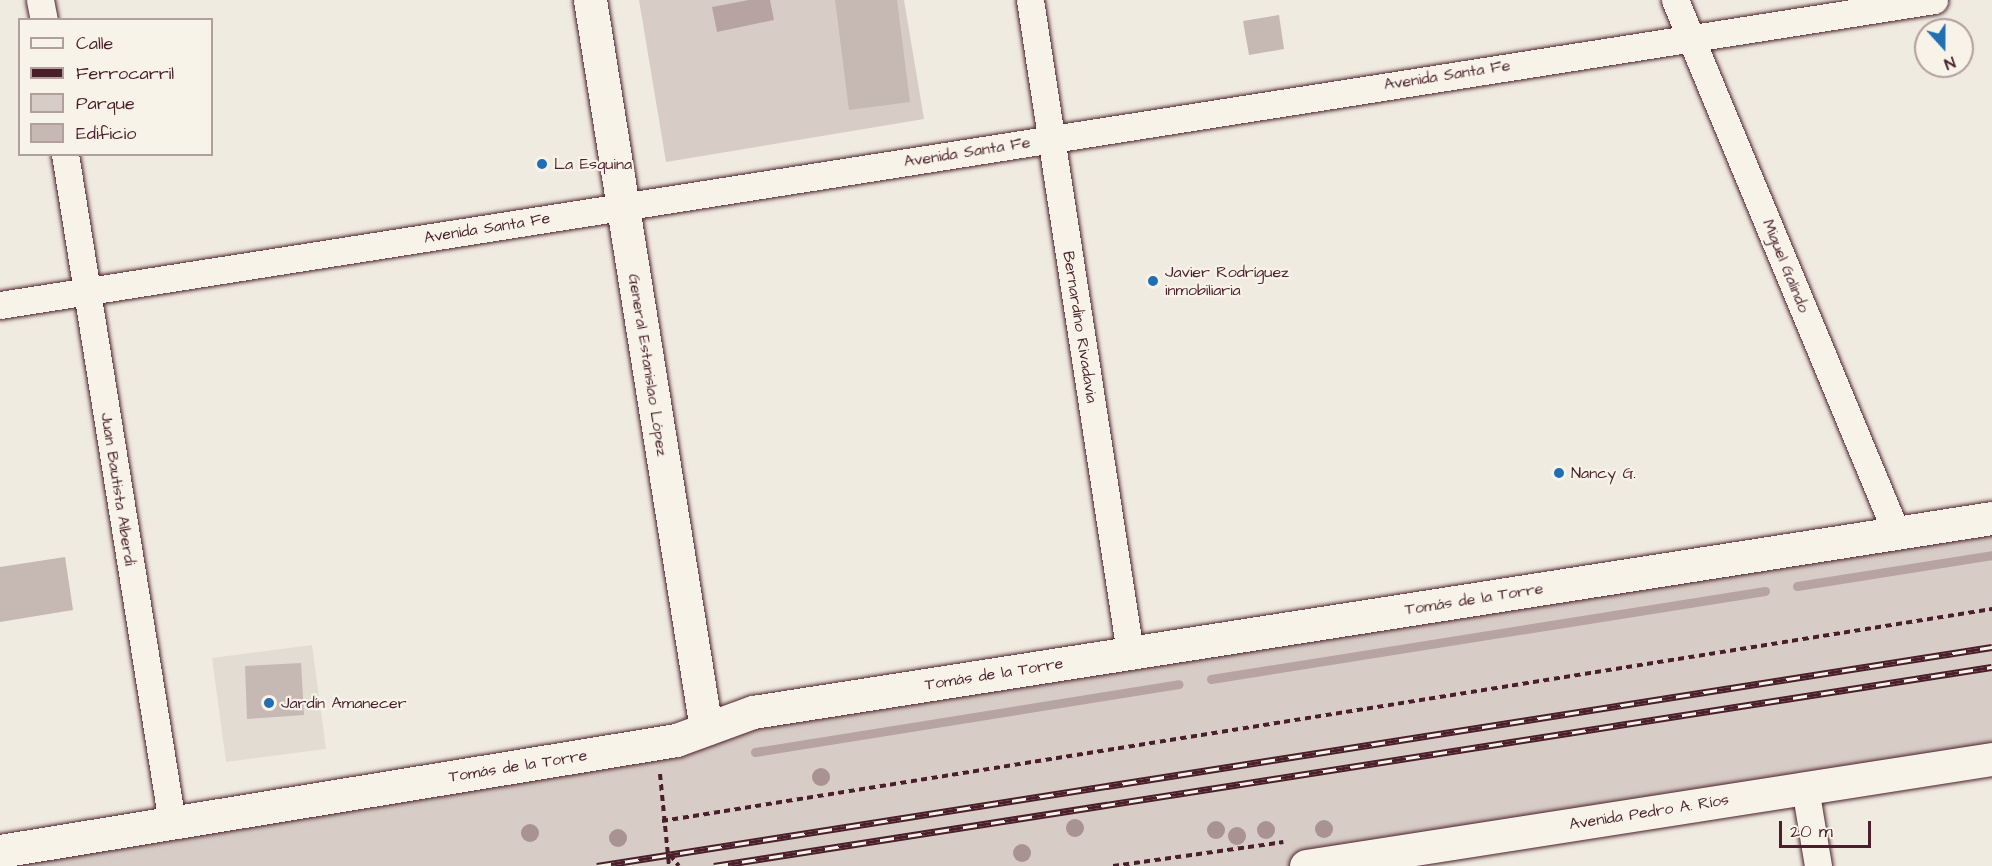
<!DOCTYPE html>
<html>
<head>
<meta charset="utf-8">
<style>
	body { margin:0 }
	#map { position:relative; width:1992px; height:866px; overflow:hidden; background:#f0ebe0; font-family:"Architects Daughter",sans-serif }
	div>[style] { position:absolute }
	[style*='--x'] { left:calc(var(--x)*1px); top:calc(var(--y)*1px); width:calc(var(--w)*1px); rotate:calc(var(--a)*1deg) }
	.built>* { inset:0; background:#e3dcd2 }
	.green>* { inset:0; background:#d8cdc6 }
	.water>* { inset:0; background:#b7a4a2 }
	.stream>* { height:9px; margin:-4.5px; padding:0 4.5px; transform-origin:4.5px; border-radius:4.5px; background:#b7a4a2 }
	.building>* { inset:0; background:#c6b8b3 }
	.path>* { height:4px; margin-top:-2px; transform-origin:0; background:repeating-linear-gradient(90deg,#4a1f2b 0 6px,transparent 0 10.5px) }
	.roads { filter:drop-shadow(0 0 2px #4a1f2b) drop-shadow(0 0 2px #4a1f2b) }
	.street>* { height:27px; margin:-13.5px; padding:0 13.5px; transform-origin:13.5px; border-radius:13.5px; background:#f7f3e8 }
	.secondary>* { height:33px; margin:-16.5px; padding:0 16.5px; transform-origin:16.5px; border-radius:16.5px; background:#f7f3e8 }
	.rail>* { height:7px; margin-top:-3.5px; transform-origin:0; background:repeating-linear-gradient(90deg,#f7f3e8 0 14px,#4a1f2b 0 28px); box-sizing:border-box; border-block:2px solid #4a1f2b }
	.trees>* { width:18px; height:18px; margin:-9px; border-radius:50%; background:#a89292 }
	.dots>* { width:16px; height:16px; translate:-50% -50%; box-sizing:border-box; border:3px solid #f7f3e8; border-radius:50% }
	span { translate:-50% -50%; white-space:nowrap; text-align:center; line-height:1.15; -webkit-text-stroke:4.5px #f7f3e8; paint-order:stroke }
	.street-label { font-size:16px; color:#4a1f2b }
	.poi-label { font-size:16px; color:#4a1f2b }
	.left { translate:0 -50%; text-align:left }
	.legend { position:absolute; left:18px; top:18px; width:195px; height:138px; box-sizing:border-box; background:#f7f3e8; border:2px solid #b29e9c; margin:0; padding:8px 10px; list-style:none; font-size:18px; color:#4a1f2b }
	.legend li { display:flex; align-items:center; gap:12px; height:30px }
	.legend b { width:30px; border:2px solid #b29e9c }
	.north { position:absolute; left:1914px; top:18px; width:60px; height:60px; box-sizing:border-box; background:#f7f3e8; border:2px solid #b29e9c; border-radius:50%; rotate:159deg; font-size:16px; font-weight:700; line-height:24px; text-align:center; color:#4a1f2b }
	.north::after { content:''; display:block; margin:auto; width:21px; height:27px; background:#1f6fb2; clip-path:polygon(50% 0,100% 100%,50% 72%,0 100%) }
	.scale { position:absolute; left:1779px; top:821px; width:92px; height:27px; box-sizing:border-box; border:3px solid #4a1f2b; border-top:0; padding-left:8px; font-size:18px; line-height:21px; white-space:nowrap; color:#4a1f2b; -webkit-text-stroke:4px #f7f3e8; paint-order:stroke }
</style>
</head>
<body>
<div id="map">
	<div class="built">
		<div style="clip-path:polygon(312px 645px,326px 749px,226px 762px,212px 658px)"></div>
	</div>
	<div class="green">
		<div style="clip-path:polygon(639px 0,904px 0,924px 119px,666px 162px)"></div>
		<div style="clip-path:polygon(1992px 518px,1992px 759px,1306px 866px,0 866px,0 851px)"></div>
	</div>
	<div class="water">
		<div style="clip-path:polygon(749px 0,770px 0,774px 20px,717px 32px,712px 7px)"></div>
	</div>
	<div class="stream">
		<div style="--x:1797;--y:586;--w:197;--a:-9"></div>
		<div style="--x:1211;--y:679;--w:561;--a:-9.03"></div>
		<div style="--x:755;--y:752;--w:429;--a:-9.1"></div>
	</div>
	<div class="building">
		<div style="clip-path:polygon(835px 0,897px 0,910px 102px,849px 110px)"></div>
		<div style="clip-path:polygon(1279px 15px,1284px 49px,1249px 55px,1243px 21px)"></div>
		<div style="clip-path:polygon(65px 557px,73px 610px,0 622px,0 567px)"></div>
		<div style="clip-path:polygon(301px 663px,304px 715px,247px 719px,245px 666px)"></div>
	</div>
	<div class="path">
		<div style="--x:660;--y:774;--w:92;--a:84.4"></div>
		<div style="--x:662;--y:821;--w:1347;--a:-9.06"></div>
		<div style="--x:670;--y:855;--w:14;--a:51"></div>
		<div style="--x:1113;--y:866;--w:172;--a:-8"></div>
	</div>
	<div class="roads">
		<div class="street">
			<div style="--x:40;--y:0;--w:20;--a:79"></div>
			<div style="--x:1030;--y:0;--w:661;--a:81.29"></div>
			<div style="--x:1675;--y:0;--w:576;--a:67.44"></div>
			<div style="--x:65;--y:154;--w:678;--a:80.91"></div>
			<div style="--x:0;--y:305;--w:1958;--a:-8.96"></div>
			<div style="--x:1805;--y:788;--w:79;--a:80.5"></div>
		</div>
		<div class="secondary">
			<div style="--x:590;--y:0;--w:738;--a:80.96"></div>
			<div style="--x:0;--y:851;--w:685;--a:-9.32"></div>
			<div style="--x:676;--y:740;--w:82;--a:-20"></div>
			<div style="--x:753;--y:712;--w:1254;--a:-8.9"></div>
			<div style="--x:1306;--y:866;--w:694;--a:-8.87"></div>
		</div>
	</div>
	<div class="rail">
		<div style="--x:597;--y:866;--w:1412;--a:-8.92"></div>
		<div style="--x:714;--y:866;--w:1293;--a:-8.85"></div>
	</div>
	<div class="trees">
		<div style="left:821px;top:777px"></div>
		<div style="left:1075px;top:828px"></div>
		<div style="left:1324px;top:829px"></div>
		<div style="left:1216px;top:830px"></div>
		<div style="left:1266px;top:830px"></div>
		<div style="left:530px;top:833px"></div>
		<div style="left:1237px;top:836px"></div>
		<div style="left:618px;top:838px"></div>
		<div style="left:1022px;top:853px"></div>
	</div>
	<div class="dots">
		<div style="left:542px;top:164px;background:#1f6fb2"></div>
		<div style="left:1153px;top:281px;background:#1f6fb2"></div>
		<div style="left:1559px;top:473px;background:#1f6fb2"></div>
		<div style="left:269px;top:703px;background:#1f6fb2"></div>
	</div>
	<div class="street-label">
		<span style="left:1447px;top:75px;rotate:-9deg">Avenida Santa Fe</span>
		<span style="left:967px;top:152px;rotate:-9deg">Avenida Santa Fe</span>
		<span style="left:487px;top:228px;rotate:-9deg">Avenida Santa Fe</span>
		<span style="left:1786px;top:266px;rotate:68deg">Miguel Galindo</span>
		<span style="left:1080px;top:327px;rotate:81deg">Bernardino Rivadavia</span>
		<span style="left:648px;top:365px;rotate:81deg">General Estanislao López</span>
		<span style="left:118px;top:489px;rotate:81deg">Juan Bautista Alberdi</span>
		<span style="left:1474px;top:599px;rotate:-9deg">Tomás de la Torre</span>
		<span style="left:994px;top:674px;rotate:-9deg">Tomás de la Torre</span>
		<span style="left:518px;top:766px;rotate:-9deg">Tomás de la Torre</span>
		<span style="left:1649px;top:812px;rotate:-9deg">Avenida Pedro A. Ríos</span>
	</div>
	<div class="poi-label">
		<span class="left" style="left:554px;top:164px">La Esquina</span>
		<span class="left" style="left:1165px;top:281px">Javier Rodríguez<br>inmobiliaria</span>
		<span class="left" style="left:1571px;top:473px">Nancy G.</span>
		<span class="left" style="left:281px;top:703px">Jardín Amanecer</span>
	</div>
	<ul class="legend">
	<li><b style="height:8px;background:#f7f3e8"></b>Calle</li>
	<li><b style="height:8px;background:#4a1f2b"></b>Ferrocarril</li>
	<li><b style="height:16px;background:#d8cdc6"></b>Parque</li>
	<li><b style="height:16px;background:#c6b8b3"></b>Edificio</li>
	</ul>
	<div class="north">N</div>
	<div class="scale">20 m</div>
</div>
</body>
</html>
